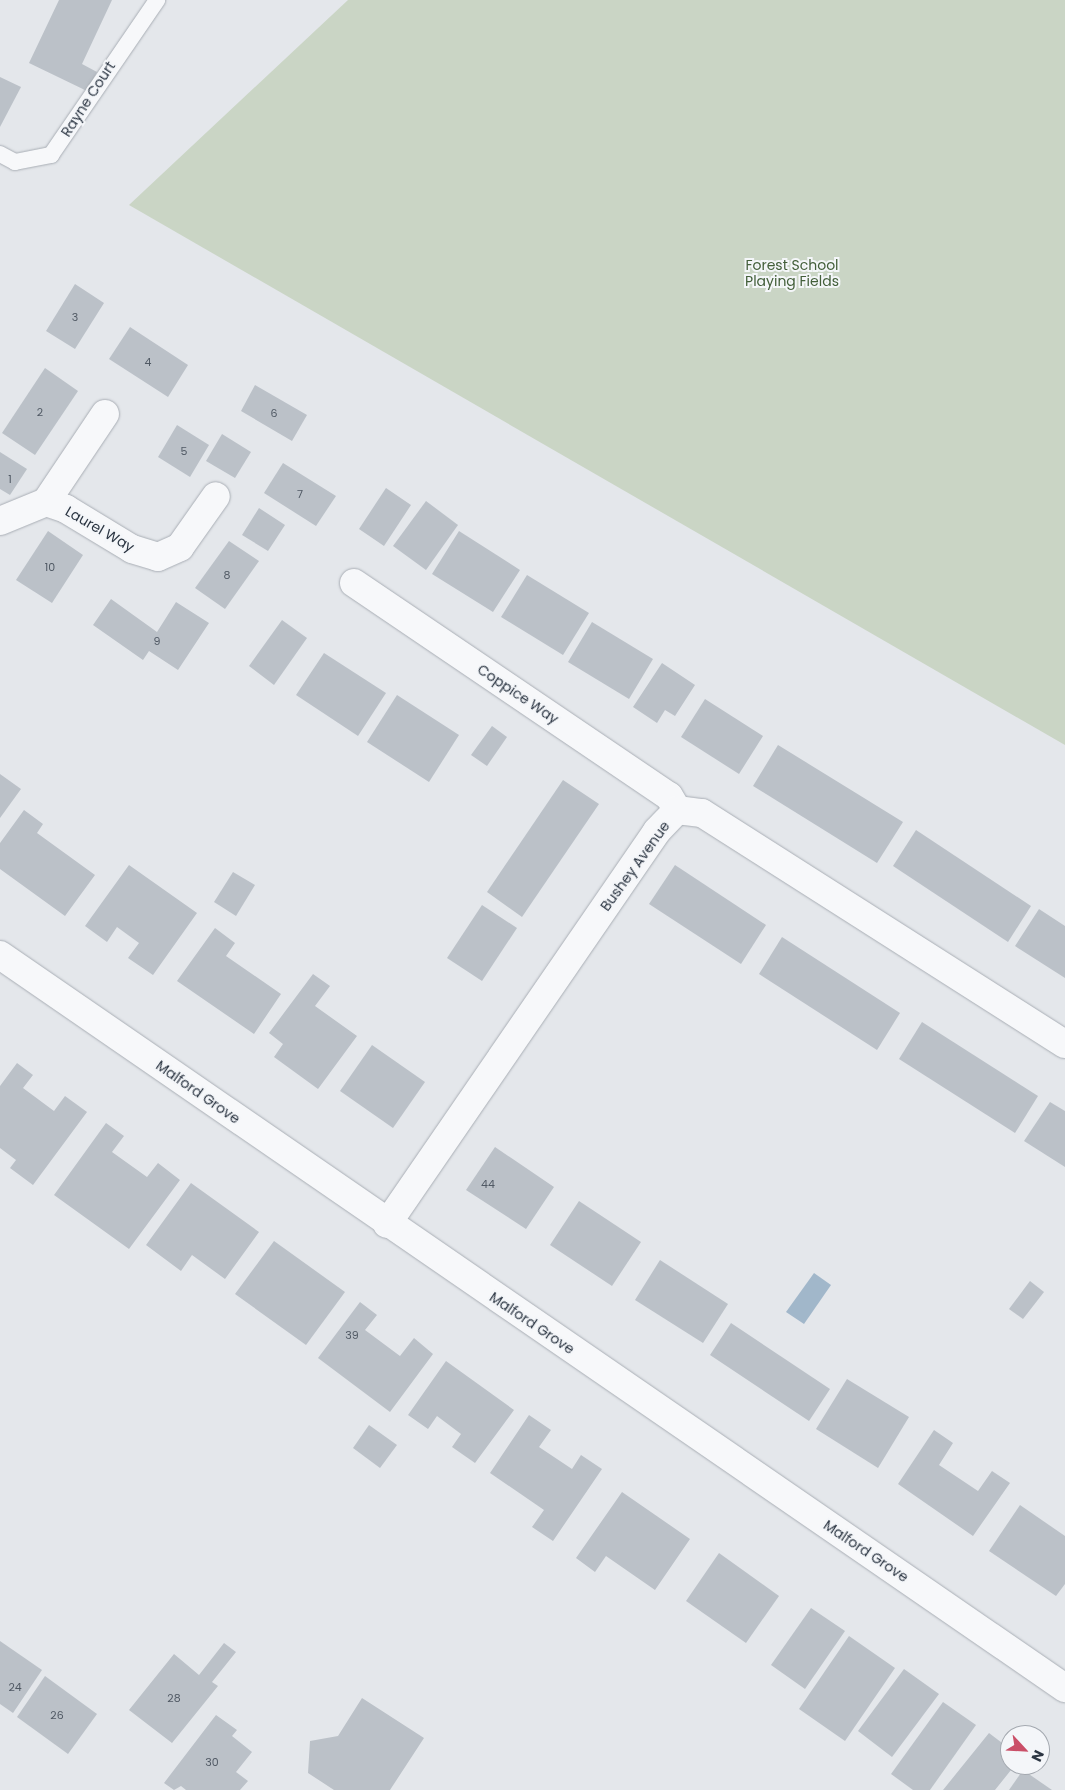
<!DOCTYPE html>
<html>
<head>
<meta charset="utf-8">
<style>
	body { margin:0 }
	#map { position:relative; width:1065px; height:1790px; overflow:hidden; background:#e4e7eb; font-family:Poppins,sans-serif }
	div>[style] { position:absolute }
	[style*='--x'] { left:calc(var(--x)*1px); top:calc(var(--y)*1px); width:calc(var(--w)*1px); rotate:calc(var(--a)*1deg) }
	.green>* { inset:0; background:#cad5c5 }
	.water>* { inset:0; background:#a1b7ca }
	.building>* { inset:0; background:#bbc1c8 }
	.roads { filter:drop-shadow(0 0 1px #a9aeb5) drop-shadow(0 0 1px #a9aeb5) }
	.service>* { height:16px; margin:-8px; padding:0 8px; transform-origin:8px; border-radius:8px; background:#f7f8fa }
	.minor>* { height:28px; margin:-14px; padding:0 14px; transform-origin:14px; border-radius:14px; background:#f7f8fa }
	span { translate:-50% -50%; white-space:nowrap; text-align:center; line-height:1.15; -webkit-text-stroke:4px #f4f6f9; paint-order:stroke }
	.number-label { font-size:11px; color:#505964 }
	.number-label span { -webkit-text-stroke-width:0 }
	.street-label { font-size:14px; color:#2c3643 }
	.park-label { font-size:14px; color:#435f3a }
	.north { position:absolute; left:1000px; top:1725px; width:50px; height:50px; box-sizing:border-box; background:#f4f6f9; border:1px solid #a4a9b0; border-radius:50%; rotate:115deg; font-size:14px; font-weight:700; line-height:20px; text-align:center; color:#2c3643 }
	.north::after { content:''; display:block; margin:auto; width:18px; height:22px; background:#ca4f68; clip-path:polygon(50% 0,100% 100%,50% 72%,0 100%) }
</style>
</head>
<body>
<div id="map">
	<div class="green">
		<div style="clip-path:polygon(348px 0,1065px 0,1065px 745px,129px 205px)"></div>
	</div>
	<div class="water">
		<div style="clip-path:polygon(814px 1273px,831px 1285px,804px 1324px,786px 1312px)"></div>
	</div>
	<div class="building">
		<div style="clip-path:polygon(59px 0,112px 0,82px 64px,97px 72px,87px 91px,29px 63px)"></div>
		<div style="clip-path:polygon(0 77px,21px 87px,0 127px)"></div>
		<div style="clip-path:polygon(75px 284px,104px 303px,75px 349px,46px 331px)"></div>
		<div style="clip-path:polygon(130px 327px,188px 365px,168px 397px,109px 359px)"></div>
		<div style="clip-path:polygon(45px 368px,78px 391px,35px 455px,2px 433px)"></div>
		<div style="clip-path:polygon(255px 385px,307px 415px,292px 441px,241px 411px)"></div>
		<div style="clip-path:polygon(177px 425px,209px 445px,190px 477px,158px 457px)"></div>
		<div style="clip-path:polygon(222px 434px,251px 452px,235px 478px,206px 461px)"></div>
		<div style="clip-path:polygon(0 452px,27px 469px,10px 495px,0 489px)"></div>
		<div style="clip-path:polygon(283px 463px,336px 496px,316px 526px,264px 493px)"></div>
		<div style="clip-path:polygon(386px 488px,411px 505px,384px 546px,359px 529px)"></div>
		<div style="clip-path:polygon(426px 501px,458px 525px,426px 570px,393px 546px)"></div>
		<div style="clip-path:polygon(259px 508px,285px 525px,268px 551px,242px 535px)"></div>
		<div style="clip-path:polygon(48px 531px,83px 555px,52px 603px,16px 580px)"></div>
		<div style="clip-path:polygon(459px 531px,520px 570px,493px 612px,432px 574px)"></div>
		<div style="clip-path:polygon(229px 541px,259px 561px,225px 609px,195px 588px)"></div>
		<div style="clip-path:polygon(527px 575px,589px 613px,563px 655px,501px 617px)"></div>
		<div style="clip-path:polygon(111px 599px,157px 632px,176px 602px,209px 623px,178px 670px,149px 651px,143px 660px,93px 625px)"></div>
		<div style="clip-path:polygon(282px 620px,307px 638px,274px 685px,249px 666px)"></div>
		<div style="clip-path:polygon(592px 622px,653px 659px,629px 699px,568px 662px)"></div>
		<div style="clip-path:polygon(324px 653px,386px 693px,358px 736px,296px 695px)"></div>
		<div style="clip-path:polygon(662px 663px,695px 685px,675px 716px,665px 710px,657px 723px,633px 707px)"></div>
		<div style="clip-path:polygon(397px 695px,459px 735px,429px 782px,367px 742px)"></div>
		<div style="clip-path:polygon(705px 699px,763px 736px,739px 774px,681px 737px)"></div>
		<div style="clip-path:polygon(492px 726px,507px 737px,487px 766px,471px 755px)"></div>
		<div style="clip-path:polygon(778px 745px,903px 822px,877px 863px,753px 786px)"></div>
		<div style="clip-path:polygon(0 774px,21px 789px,0 818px)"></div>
		<div style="clip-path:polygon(563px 780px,599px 804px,522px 917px,487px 892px)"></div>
		<div style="clip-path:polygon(24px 810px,43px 824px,37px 833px,95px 875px,65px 916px,0 869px,0 843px)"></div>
		<div style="clip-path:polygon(916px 830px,1031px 906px,1008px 942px,893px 866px)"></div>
		<div style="clip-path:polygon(129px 865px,197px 913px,153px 975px,128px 958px,139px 943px,117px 927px,107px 942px,85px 926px)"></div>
		<div style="clip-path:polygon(675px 865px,766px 925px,741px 964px,649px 904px)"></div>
		<div style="clip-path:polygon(233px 872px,255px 885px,236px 916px,214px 902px)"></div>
		<div style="clip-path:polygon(482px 905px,517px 928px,482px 981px,447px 958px)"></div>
		<div style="clip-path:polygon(1039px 909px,1065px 926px,1065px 978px,1015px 946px)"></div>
		<div style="clip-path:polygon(215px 928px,235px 943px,226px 956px,281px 994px,254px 1034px,177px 981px)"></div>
		<div style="clip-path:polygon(782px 937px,900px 1013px,877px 1050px,759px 974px)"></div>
		<div style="clip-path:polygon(313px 974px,330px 986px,315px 1006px,357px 1036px,318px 1089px,274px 1057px,283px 1044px,269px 1033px)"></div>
		<div style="clip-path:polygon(922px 1022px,1038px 1096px,1015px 1133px,899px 1059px)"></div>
		<div style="clip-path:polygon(372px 1045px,425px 1082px,393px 1128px,340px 1091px)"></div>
		<div style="clip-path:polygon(17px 1063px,33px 1075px,23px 1088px,54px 1111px,65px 1096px,87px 1112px,33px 1185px,10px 1168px,16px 1160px,0 1148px,0 1086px)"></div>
		<div style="clip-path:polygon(1050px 1102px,1065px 1111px,1065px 1167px,1024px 1141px)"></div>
		<div style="clip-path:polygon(106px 1123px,124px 1136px,112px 1152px,147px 1177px,158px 1163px,180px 1180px,129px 1249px,54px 1195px)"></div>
		<div style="clip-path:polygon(495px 1147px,554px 1187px,526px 1229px,466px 1190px)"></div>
		<div style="clip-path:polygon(191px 1183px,259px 1232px,225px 1279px,192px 1255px,181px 1271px,146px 1245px)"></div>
		<div style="clip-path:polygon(579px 1201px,641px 1242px,612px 1286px,550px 1245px)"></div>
		<div style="clip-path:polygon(274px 1241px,345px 1292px,306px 1345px,235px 1294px)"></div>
		<div style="clip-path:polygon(660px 1260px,728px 1304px,703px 1343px,635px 1300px)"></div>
		<div style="clip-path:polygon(1030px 1281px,1044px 1292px,1023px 1319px,1009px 1309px)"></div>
		<div style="clip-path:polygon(360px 1302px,377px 1315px,365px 1330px,400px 1356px,414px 1338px,433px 1354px,390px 1412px,318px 1358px)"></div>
		<div style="clip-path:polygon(731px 1323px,830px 1389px,809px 1421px,710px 1355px)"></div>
		<div style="clip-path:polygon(446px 1361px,514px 1410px,475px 1463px,452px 1447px,461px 1434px,437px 1416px,428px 1429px,408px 1415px)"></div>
		<div style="clip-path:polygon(847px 1379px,909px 1417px,878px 1468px,816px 1429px)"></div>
		<div style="clip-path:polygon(529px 1415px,551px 1430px,539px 1447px,572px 1469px,581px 1455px,602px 1469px,553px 1541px,532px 1527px,544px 1510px,490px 1473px)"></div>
		<div style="clip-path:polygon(369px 1425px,397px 1445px,380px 1468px,353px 1448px)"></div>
		<div style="clip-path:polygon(934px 1430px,953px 1443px,939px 1465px,978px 1491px,992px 1471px,1010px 1483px,973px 1536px,898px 1484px)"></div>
		<div style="clip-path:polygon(622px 1492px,690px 1539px,655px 1590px,606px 1556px,595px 1572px,576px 1558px)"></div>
		<div style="clip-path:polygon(1020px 1505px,1065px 1536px,1065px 1584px,1056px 1596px,989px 1551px)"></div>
		<div style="clip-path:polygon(719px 1553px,779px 1596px,746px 1643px,686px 1601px)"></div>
		<div style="clip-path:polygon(811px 1608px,845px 1631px,805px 1689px,771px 1665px)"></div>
		<div style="clip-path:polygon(849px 1636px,895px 1668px,845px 1741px,799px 1709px)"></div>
		<div style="clip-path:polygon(0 1641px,42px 1670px,13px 1713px,0 1704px)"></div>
		<div style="clip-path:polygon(224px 1643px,236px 1652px,212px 1682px,218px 1686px,172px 1743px,129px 1710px,174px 1654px,199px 1675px)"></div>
		<div style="clip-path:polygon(904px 1669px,939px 1694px,892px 1757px,858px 1731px)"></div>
		<div style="clip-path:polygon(45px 1676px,97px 1714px,68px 1754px,17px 1717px)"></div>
		<div style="clip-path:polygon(362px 1698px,424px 1738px,390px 1790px,334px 1790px,308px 1773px,310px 1741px,338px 1736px)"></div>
		<div style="clip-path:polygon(943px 1702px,976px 1725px,930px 1790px,913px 1790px,891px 1774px)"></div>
		<div style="clip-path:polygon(216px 1715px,237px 1730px,232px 1736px,252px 1752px,236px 1772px,248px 1781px,240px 1790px,186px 1790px,181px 1786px,174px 1790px,164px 1783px)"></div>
		<div style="clip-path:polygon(989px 1733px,1010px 1749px,1010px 1765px,1015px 1765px,995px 1790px,943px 1790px)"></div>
		<div style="clip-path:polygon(1023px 1770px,1052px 1790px,1009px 1790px)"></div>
	</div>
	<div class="roads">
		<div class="service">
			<div style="--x:0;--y:154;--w:17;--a:28"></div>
			<div style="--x:15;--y:162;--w:37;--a:-11"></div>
			<div style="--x:51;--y:155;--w:188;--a:-55.6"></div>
		</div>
		<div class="minor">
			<div style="--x:46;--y:502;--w:106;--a:-56.2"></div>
			<div style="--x:0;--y:521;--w:50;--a:-22.4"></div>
			<div style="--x:46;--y:502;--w:21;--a:19"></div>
			<div style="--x:66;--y:509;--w:77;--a:31.2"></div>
			<div style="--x:132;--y:549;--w:27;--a:17"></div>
			<div style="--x:158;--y:557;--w:24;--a:-24"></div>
			<div style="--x:180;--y:547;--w:62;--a:-54.8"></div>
			<div style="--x:354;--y:583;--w:380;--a:34.1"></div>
			<div style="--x:669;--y:796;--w:16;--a:60"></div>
			<div style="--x:0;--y:955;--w:1293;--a:34.54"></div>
			<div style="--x:387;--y:1224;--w:477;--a:-55.5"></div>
			<div style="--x:657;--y:831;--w:29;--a:-46"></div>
			<div style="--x:677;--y:810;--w:25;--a:7"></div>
			<div style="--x:702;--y:813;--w:430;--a:32.5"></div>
		</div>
	</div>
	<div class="number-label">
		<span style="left:75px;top:317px">3</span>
		<span style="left:148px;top:362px">4</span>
		<span style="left:40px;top:412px">2</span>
		<span style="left:274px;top:413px">6</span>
		<span style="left:184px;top:451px">5</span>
		<span style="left:10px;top:479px">1</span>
		<span style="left:300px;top:494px">7</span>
		<span style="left:50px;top:567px">10</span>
		<span style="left:227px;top:575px">8</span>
		<span style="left:157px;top:641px">9</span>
		<span style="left:488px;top:1184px">44</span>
		<span style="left:352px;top:1335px">39</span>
		<span style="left:15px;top:1687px">24</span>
		<span style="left:174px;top:1698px">28</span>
		<span style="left:57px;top:1715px">26</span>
		<span style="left:212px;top:1762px">30</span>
	</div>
	<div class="street-label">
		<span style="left:88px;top:99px;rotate:-57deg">Rayne Court</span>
		<span style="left:100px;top:529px;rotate:30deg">Laurel Way</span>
		<span style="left:518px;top:694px;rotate:34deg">Coppice Way</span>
		<span style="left:635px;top:866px;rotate:-54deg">Bushey Avenue</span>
		<span style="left:198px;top:1092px;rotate:35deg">Malford Grove</span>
		<span style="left:532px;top:1323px;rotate:34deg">Malford Grove</span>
		<span style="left:866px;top:1551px;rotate:34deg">Malford Grove</span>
	</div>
	<div class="park-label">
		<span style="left:792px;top:273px">Forest School<br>Playing Fields</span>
	</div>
	<div class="north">N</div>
</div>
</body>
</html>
